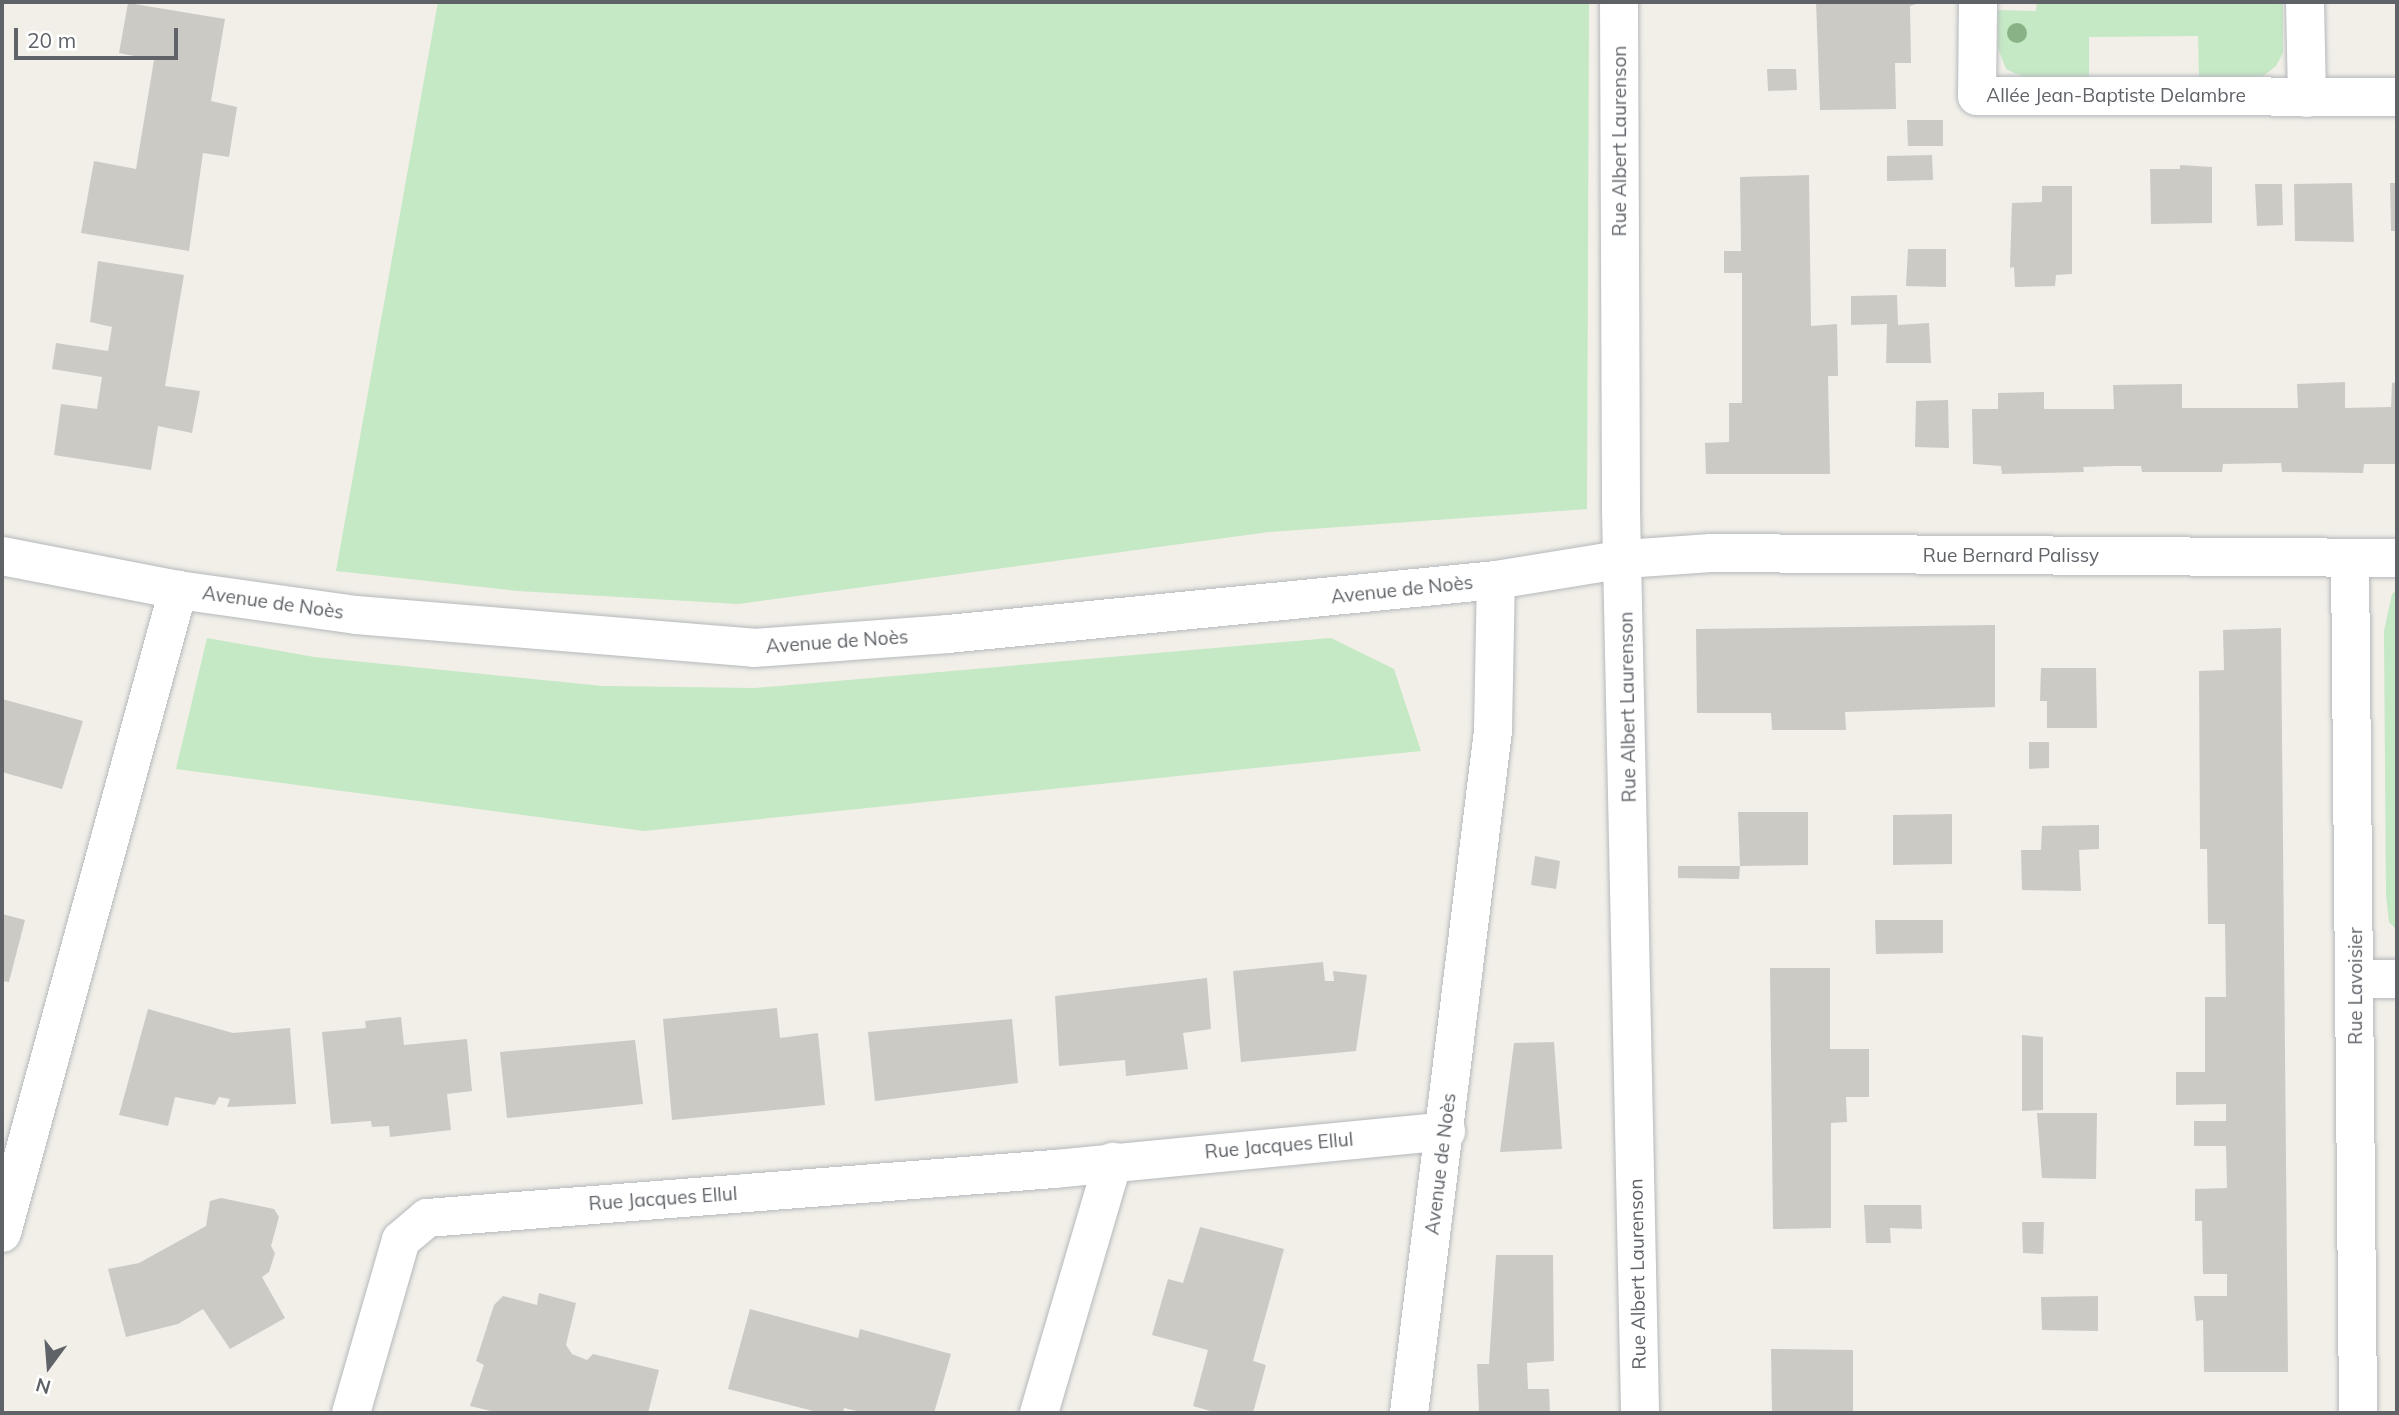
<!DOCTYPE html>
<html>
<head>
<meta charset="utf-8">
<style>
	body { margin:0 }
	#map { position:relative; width:2399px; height:1415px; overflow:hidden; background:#f1efe8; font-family:Mulish,sans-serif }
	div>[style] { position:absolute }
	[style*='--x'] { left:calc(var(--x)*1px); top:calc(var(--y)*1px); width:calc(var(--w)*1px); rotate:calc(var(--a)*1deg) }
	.green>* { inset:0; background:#c5e8c5 }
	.building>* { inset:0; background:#cccac5 }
	.roads { filter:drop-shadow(0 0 2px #b5b8bc) drop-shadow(0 0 2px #b5b8bc) }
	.minor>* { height:38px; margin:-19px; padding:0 19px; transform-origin:19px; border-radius:19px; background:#fff }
	.trees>* { width:20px; height:20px; margin:-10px; border-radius:50%; background:#89b387 }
	span { translate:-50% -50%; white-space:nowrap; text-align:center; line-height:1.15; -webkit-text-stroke:7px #fff; paint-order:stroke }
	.street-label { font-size:19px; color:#5f6368 }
	.frame { position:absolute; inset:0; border:4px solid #5f6368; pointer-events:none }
	.north { position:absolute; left:14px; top:1331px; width:70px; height:70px; -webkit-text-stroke:5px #fff; paint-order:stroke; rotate:196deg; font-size:19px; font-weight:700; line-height:28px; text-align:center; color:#5f6368 }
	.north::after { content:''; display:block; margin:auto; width:24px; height:32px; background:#5f6368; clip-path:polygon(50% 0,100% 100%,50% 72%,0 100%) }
	.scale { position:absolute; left:14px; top:28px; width:164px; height:32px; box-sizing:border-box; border:4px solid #5f6368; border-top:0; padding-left:9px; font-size:21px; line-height:24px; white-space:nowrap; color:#5f6368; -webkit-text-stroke:5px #fff; paint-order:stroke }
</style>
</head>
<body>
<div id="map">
	<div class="green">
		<div style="clip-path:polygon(438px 2px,1589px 2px,1587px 509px,1269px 532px,738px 604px,518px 591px,336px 571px)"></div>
		<div style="clip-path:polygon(2037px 2px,2283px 2px,2283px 53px,2276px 66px,2262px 77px,2199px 77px,2198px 36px,2089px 37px,2089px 77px,2027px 79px,2006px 69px,1998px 48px,1998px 10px,2036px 11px)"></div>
		<div style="clip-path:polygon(2397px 590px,2397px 930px,2389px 922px,2386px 895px,2384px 631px,2392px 594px)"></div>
		<div style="clip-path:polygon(207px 638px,314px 657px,602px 686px,755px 688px,1331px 638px,1394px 669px,1421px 751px,644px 831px,176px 769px)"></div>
	</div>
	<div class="building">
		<div style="clip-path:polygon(1816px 2px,1922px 2px,1910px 6px,1911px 63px,1895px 63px,1896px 109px,1820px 110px)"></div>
		<div style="clip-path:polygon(128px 3px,225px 19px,211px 101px,237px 107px,229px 157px,203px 153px,189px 251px,81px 233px,94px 161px,136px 169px,154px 60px,119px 53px)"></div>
		<div style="clip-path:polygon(1767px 69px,1796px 69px,1797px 90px,1768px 91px)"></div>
		<div style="clip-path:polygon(1907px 120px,1943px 120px,1943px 146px,1908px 146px)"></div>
		<div style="clip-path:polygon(1932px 155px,1933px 180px,1887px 181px,1887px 156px)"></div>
		<div style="clip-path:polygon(2180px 165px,2212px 167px,2212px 223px,2151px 224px,2150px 169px,2180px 169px)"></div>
		<div style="clip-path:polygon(1809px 175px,1811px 326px,1837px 324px,1838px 376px,1828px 376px,1830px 474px,1706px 474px,1705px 443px,1729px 442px,1729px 403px,1742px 403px,1742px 273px,1724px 273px,1724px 251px,1741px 251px,1740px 177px)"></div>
		<div style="clip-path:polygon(2352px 183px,2354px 242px,2295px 241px,2294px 184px)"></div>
		<div style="clip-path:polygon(2390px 183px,2397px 183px,2397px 231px,2391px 231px)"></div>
		<div style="clip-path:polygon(2255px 184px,2282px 184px,2283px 225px,2257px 226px)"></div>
		<div style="clip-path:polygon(2042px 186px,2072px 186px,2072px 274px,2056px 275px,2055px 286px,2015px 287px,2014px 267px,2010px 268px,2012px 203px,2042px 202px)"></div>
		<div style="clip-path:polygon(1908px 249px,1946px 249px,1946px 287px,1906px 286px)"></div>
		<div style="clip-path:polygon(98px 261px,184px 275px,165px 386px,200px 391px,192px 433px,158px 426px,151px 470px,54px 455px,61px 404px,97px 409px,102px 377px,52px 369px,56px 343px,108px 351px,112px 327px,90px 322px)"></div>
		<div style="clip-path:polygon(1897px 295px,1898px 325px,1929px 323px,1931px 363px,1886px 363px,1887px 324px,1851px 325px,1851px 296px)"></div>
		<div style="clip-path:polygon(2345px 382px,2345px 408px,2391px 407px,2392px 383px,2397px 382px,2397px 464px,2364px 464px,2363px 473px,2282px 472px,2281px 463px,2223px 464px,2222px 472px,2142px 472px,2141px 466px,2114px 466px,2083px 467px,2084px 472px,2002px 474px,2001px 466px,1973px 464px,1972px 409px,1998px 409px,1998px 393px,2044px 392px,2044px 409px,2114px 409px,2113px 385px,2182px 384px,2182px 408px,2298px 408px,2297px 384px)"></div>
		<div style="clip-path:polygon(1948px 400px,1949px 448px,1915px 447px,1916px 401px)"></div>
		<div style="clip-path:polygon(1995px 625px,1995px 707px,1845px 712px,1846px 730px,1772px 730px,1771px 713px,1697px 713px,1696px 629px)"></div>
		<div style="clip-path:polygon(2281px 628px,2288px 1372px,2204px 1372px,2203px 1320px,2196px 1321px,2194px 1296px,2227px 1296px,2227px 1274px,2203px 1274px,2202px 1221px,2195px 1221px,2195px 1189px,2227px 1188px,2226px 1146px,2194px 1146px,2194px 1121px,2226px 1121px,2226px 1104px,2176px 1105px,2176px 1072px,2205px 1072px,2205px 997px,2226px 997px,2225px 924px,2208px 924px,2207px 849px,2200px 849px,2199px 671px,2224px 670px,2223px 630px)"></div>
		<div style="clip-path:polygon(2041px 668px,2096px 668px,2097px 728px,2047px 728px,2047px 701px,2040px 701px)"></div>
		<div style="clip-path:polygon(2px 699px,83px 721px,62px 789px,2px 772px)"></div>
		<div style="clip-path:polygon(2029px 742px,2049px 742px,2049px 768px,2029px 769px)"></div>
		<div style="clip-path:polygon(1738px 812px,1808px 812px,1808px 865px,1740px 866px)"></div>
		<div style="clip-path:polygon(1952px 814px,1952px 864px,1893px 865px,1893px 815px)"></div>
		<div style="clip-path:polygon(2099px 825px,2099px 849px,2079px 850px,2081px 891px,2022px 890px,2021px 850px,2041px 850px,2042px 826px)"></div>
		<div style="clip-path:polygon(1535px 856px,1560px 861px,1556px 889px,1531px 885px)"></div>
		<div style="clip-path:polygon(1678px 866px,1740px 866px,1739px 879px,1678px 878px)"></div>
		<div style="clip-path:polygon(2px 914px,25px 920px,9px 982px,2px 981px)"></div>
		<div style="clip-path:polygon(1875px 920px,1943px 920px,1943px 953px,1876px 954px)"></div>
		<div style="clip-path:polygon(1323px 962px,1325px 981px,1334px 981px,1333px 971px,1367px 975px,1356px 1051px,1241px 1062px,1233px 971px)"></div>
		<div style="clip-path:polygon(1770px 968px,1830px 968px,1830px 1049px,1869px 1049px,1869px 1097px,1846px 1097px,1847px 1122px,1831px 1123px,1831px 1228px,1773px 1229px)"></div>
		<div style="clip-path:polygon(1207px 978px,1211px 1029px,1183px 1033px,1188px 1069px,1126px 1076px,1125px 1060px,1059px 1066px,1055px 996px)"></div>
		<div style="clip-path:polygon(777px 1008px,780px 1038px,818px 1033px,825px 1105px,672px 1120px,663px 1019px)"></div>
		<div style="clip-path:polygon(148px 1009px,233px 1033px,290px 1028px,296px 1104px,227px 1107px,230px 1099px,219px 1097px,215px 1105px,175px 1097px,168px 1126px,119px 1115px)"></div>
		<div style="clip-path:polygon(401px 1017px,404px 1045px,467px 1039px,472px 1091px,447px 1094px,451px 1130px,390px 1137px,389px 1126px,372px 1127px,371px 1121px,331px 1124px,322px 1032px,366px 1028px,365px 1021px)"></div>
		<div style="clip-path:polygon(1012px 1019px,1018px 1083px,875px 1101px,868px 1032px)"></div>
		<div style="clip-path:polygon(2022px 1035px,2043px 1037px,2043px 1110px,2022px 1111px)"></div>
		<div style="clip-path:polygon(635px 1040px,643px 1104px,507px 1118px,500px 1052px)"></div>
		<div style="clip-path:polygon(1554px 1042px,1562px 1149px,1500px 1152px,1514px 1043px)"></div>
		<div style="clip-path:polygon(2037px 1113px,2097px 1113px,2096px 1179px,2042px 1178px)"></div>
		<div style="clip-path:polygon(221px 1198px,274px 1209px,279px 1217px,271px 1246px,275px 1253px,269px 1272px,262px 1277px,285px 1318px,230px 1349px,203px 1309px,178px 1324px,126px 1337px,108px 1269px,139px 1263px,206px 1226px,210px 1201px)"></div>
		<div style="clip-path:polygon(1864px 1205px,1921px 1205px,1922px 1229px,1890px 1228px,1891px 1243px,1866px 1243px)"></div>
		<div style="clip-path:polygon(2022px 1222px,2044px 1222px,2043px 1254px,2023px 1253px)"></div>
		<div style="clip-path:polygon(1200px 1227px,1284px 1249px,1253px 1361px,1266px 1365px,1253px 1413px,1217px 1413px,1193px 1406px,1208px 1350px,1152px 1335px,1168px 1279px,1183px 1283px)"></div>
		<div style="clip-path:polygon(1496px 1255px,1553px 1255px,1554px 1361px,1527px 1363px,1528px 1389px,1549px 1389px,1550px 1413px,1479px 1413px,1477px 1364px,1489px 1364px)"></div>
		<div style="clip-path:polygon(539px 1293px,576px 1303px,566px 1345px,572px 1354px,587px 1360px,593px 1354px,659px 1370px,648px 1413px,499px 1413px,470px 1406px,484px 1365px,476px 1361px,494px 1305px,503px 1296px,537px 1305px)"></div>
		<div style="clip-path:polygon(2098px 1296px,2098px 1331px,2042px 1330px,2041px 1297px)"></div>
		<div style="clip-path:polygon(750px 1309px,858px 1338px,860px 1329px,951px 1354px,934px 1413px,865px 1413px,844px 1408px,843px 1413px,821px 1413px,728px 1389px)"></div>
		<div style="clip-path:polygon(1771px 1349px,1853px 1350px,1853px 1413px,1772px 1413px)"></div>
	</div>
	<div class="roads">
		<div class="minor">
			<div style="--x:1619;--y:2;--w:508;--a:89.77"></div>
			<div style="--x:1621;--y:510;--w:903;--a:88.79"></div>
			<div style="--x:1978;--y:2;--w:94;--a:90.6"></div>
			<div style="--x:1977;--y:96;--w:420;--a:0.1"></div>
			<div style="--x:2305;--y:2;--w:96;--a:88.8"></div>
			<div style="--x:2;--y:556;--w:179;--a:10.9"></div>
			<div style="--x:178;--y:590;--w:180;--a:8"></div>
			<div style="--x:356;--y:615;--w:399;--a:4.7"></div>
			<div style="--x:754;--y:648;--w:195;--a:-4.1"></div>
			<div style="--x:948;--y:634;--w:551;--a:-5.63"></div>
			<div style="--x:1496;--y:580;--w:131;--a:-9.2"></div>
			<div style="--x:1625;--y:559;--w:86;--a:-4"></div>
			<div style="--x:1711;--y:553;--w:686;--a:0.42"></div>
			<div style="--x:2350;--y:558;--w:855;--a:89.46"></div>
			<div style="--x:2356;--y:979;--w:41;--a:0"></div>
			<div style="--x:2;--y:1233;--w:667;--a:-74.69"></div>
			<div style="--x:351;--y:1413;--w:180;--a:-73.9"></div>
			<div style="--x:401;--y:1240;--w:34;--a:-40"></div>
			<div style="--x:427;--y:1218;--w:629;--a:-4.47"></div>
			<div style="--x:1054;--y:1169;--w:394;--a:-5.5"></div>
			<div style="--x:1039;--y:1413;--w:262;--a:-73.6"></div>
			<div style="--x:1409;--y:1413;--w:687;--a:-82.98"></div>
			<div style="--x:1493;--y:731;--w:151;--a:-88.9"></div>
		</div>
	</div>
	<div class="trees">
		<div style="left:2017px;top:33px"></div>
	</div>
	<div class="street-label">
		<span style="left:2116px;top:96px">Allée Jean-Baptiste Delambre</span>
		<span style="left:1620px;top:141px;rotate:-90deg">Rue Albert Laurenson</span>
		<span style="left:2011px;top:556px">Rue Bernard Palissy</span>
		<span style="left:1402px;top:590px;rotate:-6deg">Avenue de Noès</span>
		<span style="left:273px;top:603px;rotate:8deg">Avenue de Noès</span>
		<span style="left:837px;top:642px;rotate:-4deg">Avenue de Noès</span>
		<span style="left:1628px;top:707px;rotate:-91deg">Rue Albert Laurenson</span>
		<span style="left:2356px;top:986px;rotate:-90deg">Rue Lavoisier</span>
		<span style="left:1279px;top:1146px;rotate:-5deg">Rue Jacques Ellul</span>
		<span style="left:1441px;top:1164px;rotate:-83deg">Avenue de Noès</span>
		<span style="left:663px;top:1199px;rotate:-4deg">Rue Jacques Ellul</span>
		<span style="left:1638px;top:1274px;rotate:-91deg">Rue Albert Laurenson</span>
	</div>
	<div class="frame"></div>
	<div class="north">N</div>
	<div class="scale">20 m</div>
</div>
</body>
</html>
